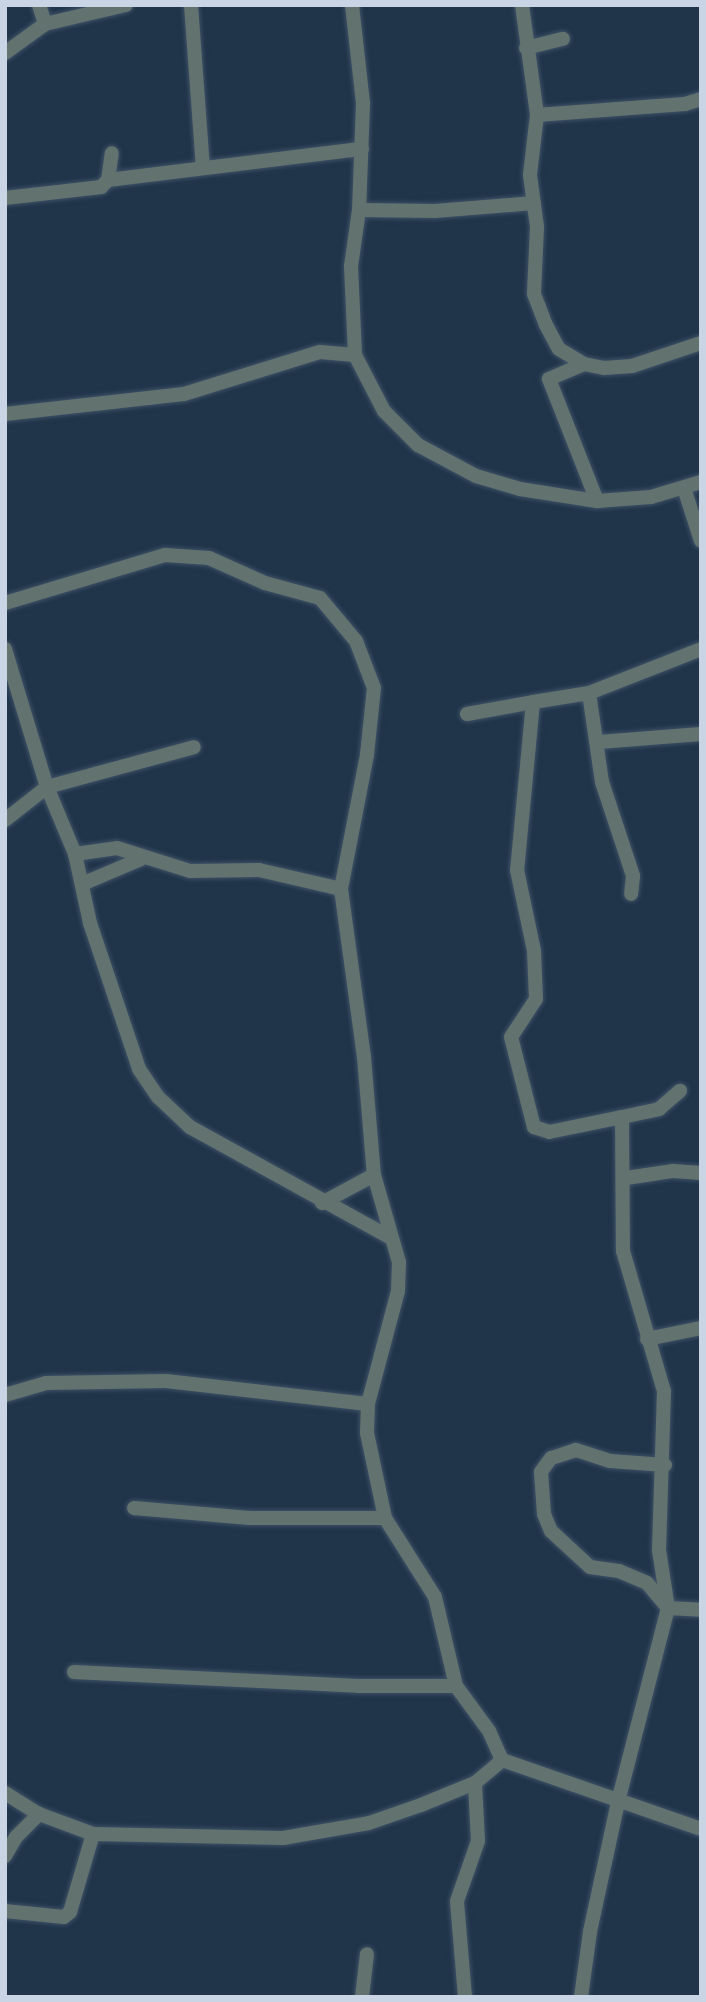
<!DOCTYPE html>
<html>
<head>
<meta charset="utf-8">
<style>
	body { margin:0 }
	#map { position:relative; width:706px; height:2002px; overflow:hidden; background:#20344a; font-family:"Roboto Serif",serif }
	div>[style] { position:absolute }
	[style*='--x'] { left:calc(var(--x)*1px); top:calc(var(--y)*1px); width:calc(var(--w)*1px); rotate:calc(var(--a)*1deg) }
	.roads { filter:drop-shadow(0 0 2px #3e5166) drop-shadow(0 0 2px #3e5166) }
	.street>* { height:14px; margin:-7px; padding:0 7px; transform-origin:7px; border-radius:7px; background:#62736f }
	span { translate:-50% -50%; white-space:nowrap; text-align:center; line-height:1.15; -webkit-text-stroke:5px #121b25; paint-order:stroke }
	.frame { position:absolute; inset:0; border:7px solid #c9d5e4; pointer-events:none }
</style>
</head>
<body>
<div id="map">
	<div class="roads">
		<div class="street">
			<div style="--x:39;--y:5;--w:20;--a:72"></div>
			<div style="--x:191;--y:5;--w:163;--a:85.8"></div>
			<div style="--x:352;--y:5;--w:99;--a:83.6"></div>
			<div style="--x:363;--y:103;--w:107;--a:92.1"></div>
			<div style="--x:359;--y:210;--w:57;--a:98.1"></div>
			<div style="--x:351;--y:266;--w:89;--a:87.4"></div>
			<div style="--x:355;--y:355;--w:63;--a:62.6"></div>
			<div style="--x:384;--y:411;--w:48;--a:45"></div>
			<div style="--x:418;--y:445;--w:66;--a:28.1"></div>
			<div style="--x:476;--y:476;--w:46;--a:16.5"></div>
			<div style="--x:520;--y:489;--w:78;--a:8.9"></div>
			<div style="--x:597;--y:501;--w:54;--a:-4.2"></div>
			<div style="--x:651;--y:497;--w:52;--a:-16.7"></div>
			<div style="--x:522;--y:5;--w:111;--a:82.2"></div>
			<div style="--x:537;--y:115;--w:60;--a:96.7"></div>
			<div style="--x:530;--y:175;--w:52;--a:82.3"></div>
			<div style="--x:537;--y:227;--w:67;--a:92.6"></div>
			<div style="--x:534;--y:294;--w:33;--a:69"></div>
			<div style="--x:546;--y:325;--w:27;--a:62"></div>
			<div style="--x:559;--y:349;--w:29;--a:31"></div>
			<div style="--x:584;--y:364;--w:20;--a:11"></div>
			<div style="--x:604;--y:368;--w:28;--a:-4"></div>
			<div style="--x:632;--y:366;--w:73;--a:-18.4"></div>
			<div style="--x:526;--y:48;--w:38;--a:-14"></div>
			<div style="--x:5;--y:53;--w:49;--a:-35.9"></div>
			<div style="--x:45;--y:24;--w:83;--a:-13.2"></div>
			<div style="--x:537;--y:115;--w:148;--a:-4.3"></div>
			<div style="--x:685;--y:104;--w:17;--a:-17"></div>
			<div style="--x:108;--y:180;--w:256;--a:-7"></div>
			<div style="--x:5;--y:198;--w:97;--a:-6.5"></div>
			<div style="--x:101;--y:187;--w:10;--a:-45"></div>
			<div style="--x:108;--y:180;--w:27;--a:-82"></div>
			<div style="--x:359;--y:210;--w:76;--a:0.8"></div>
			<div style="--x:435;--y:211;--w:99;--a:-4.6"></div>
			<div style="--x:584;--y:364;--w:38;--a:157"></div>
			<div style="--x:549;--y:379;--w:131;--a:68.5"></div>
			<div style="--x:5;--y:414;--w:180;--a:-6.4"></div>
			<div style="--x:184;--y:394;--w:142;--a:-17.2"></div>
			<div style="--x:320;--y:352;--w:35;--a:5"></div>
			<div style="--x:685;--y:491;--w:52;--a:72.3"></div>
			<div style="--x:5;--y:603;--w:167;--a:-16.7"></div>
			<div style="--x:165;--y:555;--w:44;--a:3.9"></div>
			<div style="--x:209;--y:558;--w:61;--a:24.1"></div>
			<div style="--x:265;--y:583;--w:57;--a:15.3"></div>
			<div style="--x:320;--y:598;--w:56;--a:50.1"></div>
			<div style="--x:356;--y:641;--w:50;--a:69"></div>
			<div style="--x:374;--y:688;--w:67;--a:96"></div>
			<div style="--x:367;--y:755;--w:136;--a:101"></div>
			<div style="--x:341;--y:889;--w:170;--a:82.2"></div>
			<div style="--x:364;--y:1057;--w:118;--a:85.2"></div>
			<div style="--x:374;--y:1175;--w:91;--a:74"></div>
			<div style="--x:399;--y:1262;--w:29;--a:92"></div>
			<div style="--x:398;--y:1291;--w:117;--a:104.9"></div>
			<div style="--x:368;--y:1404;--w:29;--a:92"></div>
			<div style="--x:367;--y:1433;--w:87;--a:78"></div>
			<div style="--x:385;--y:1518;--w:93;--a:57.7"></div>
			<div style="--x:435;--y:1597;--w:91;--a:76.7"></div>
			<div style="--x:456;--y:1686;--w:56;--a:53.7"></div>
			<div style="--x:489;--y:1731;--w:32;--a:66"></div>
			<div style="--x:502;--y:1760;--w:211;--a:19.1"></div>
			<div style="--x:5;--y:649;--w:144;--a:73.1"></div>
			<div style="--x:47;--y:787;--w:73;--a:67.3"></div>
			<div style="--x:75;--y:854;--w:71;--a:77.7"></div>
			<div style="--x:90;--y:923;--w:154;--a:71.4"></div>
			<div style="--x:139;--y:1069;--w:34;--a:56"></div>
			<div style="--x:158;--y:1097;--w:44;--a:43.2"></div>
			<div style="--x:190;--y:1127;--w:230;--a:28.9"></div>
			<div style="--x:589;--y:693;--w:90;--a:81.7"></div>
			<div style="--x:602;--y:782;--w:99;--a:71.7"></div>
			<div style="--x:633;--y:876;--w:18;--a:96"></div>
			<div style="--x:533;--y:702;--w:57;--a:-9.1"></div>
			<div style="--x:589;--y:693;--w:120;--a:-21.4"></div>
			<div style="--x:467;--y:714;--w:67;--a:-10.3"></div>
			<div style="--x:533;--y:702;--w:169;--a:95.4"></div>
			<div style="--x:517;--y:870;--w:83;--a:78.1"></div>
			<div style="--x:534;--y:951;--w:48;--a:87.6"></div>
			<div style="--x:536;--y:999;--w:45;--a:123.3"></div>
			<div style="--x:511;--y:1037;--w:93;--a:75.7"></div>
			<div style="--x:534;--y:1127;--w:16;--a:18"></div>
			<div style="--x:549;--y:1132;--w:75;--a:-11.6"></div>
			<div style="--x:622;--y:1117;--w:134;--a:89.6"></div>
			<div style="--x:623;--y:1251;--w:146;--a:73.7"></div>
			<div style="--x:664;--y:1391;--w:159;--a:91.8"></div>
			<div style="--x:659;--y:1550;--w:59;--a:81.2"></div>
			<div style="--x:668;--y:1608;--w:200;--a:104.5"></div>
			<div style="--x:618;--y:1802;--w:133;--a:102.2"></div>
			<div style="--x:590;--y:1932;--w:66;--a:97.9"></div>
			<div style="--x:599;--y:742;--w:102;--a:-4.5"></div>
			<div style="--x:5;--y:820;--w:53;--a:-38.2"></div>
			<div style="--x:47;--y:787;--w:152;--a:-15.2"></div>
			<div style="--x:75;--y:854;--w:42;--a:-8.1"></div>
			<div style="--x:117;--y:848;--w:77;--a:17.5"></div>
			<div style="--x:190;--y:871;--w:69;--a:-0.8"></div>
			<div style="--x:259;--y:870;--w:84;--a:13"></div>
			<div style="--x:82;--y:884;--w:64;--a:-23"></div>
			<div style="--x:622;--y:1117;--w:38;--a:-12"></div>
			<div style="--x:659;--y:1109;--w:28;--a:-41"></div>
			<div style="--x:626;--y:1178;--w:48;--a:-8.5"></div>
			<div style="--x:673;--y:1171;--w:28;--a:4"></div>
			<div style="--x:322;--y:1203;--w:59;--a:-28.3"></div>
			<div style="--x:647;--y:1339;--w:55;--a:-11.5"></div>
			<div style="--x:5;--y:1395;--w:43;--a:-16.3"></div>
			<div style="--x:46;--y:1383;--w:120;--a:-1"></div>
			<div style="--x:166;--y:1381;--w:203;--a:6.5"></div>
			<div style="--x:665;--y:1465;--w:55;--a:-175.8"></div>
			<div style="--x:610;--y:1461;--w:36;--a:-162"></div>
			<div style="--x:576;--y:1450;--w:26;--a:162"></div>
			<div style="--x:551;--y:1458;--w:17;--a:126"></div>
			<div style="--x:541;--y:1472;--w:42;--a:85.9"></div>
			<div style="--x:544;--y:1514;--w:18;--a:68"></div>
			<div style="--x:551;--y:1531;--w:53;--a:42.7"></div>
			<div style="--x:590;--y:1567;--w:29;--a:8"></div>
			<div style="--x:619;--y:1571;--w:30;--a:23"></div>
			<div style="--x:647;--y:1583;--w:33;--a:50"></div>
			<div style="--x:668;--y:1608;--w:33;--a:3"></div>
			<div style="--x:134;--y:1508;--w:116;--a:4.9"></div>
			<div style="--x:250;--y:1518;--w:135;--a:0"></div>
			<div style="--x:74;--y:1672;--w:284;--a:2.8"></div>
			<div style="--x:358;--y:1686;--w:98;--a:0"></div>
			<div style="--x:5;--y:1793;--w:40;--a:32"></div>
			<div style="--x:39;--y:1814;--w:58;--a:20.3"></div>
			<div style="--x:93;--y:1834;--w:190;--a:1.2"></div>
			<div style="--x:283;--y:1838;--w:87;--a:-9.9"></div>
			<div style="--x:369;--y:1823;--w:55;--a:-19.1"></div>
			<div style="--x:421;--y:1805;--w:58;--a:-22.2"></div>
			<div style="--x:475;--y:1783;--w:35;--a:-40"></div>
			<div style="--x:5;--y:1856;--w:22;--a:-60"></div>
			<div style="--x:16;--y:1837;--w:33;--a:-45"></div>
			<div style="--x:5;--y:1911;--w:59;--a:5.8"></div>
			<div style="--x:64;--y:1917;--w:8;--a:-40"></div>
			<div style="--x:70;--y:1912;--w:81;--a:-73.6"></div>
			<div style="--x:362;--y:1997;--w:43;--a:-83.4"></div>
			<div style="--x:465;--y:1997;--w:96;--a:-94.8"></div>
			<div style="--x:457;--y:1901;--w:64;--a:-70.7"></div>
			<div style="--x:478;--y:1841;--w:58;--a:-93"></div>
		</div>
	</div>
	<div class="frame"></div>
</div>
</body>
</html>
